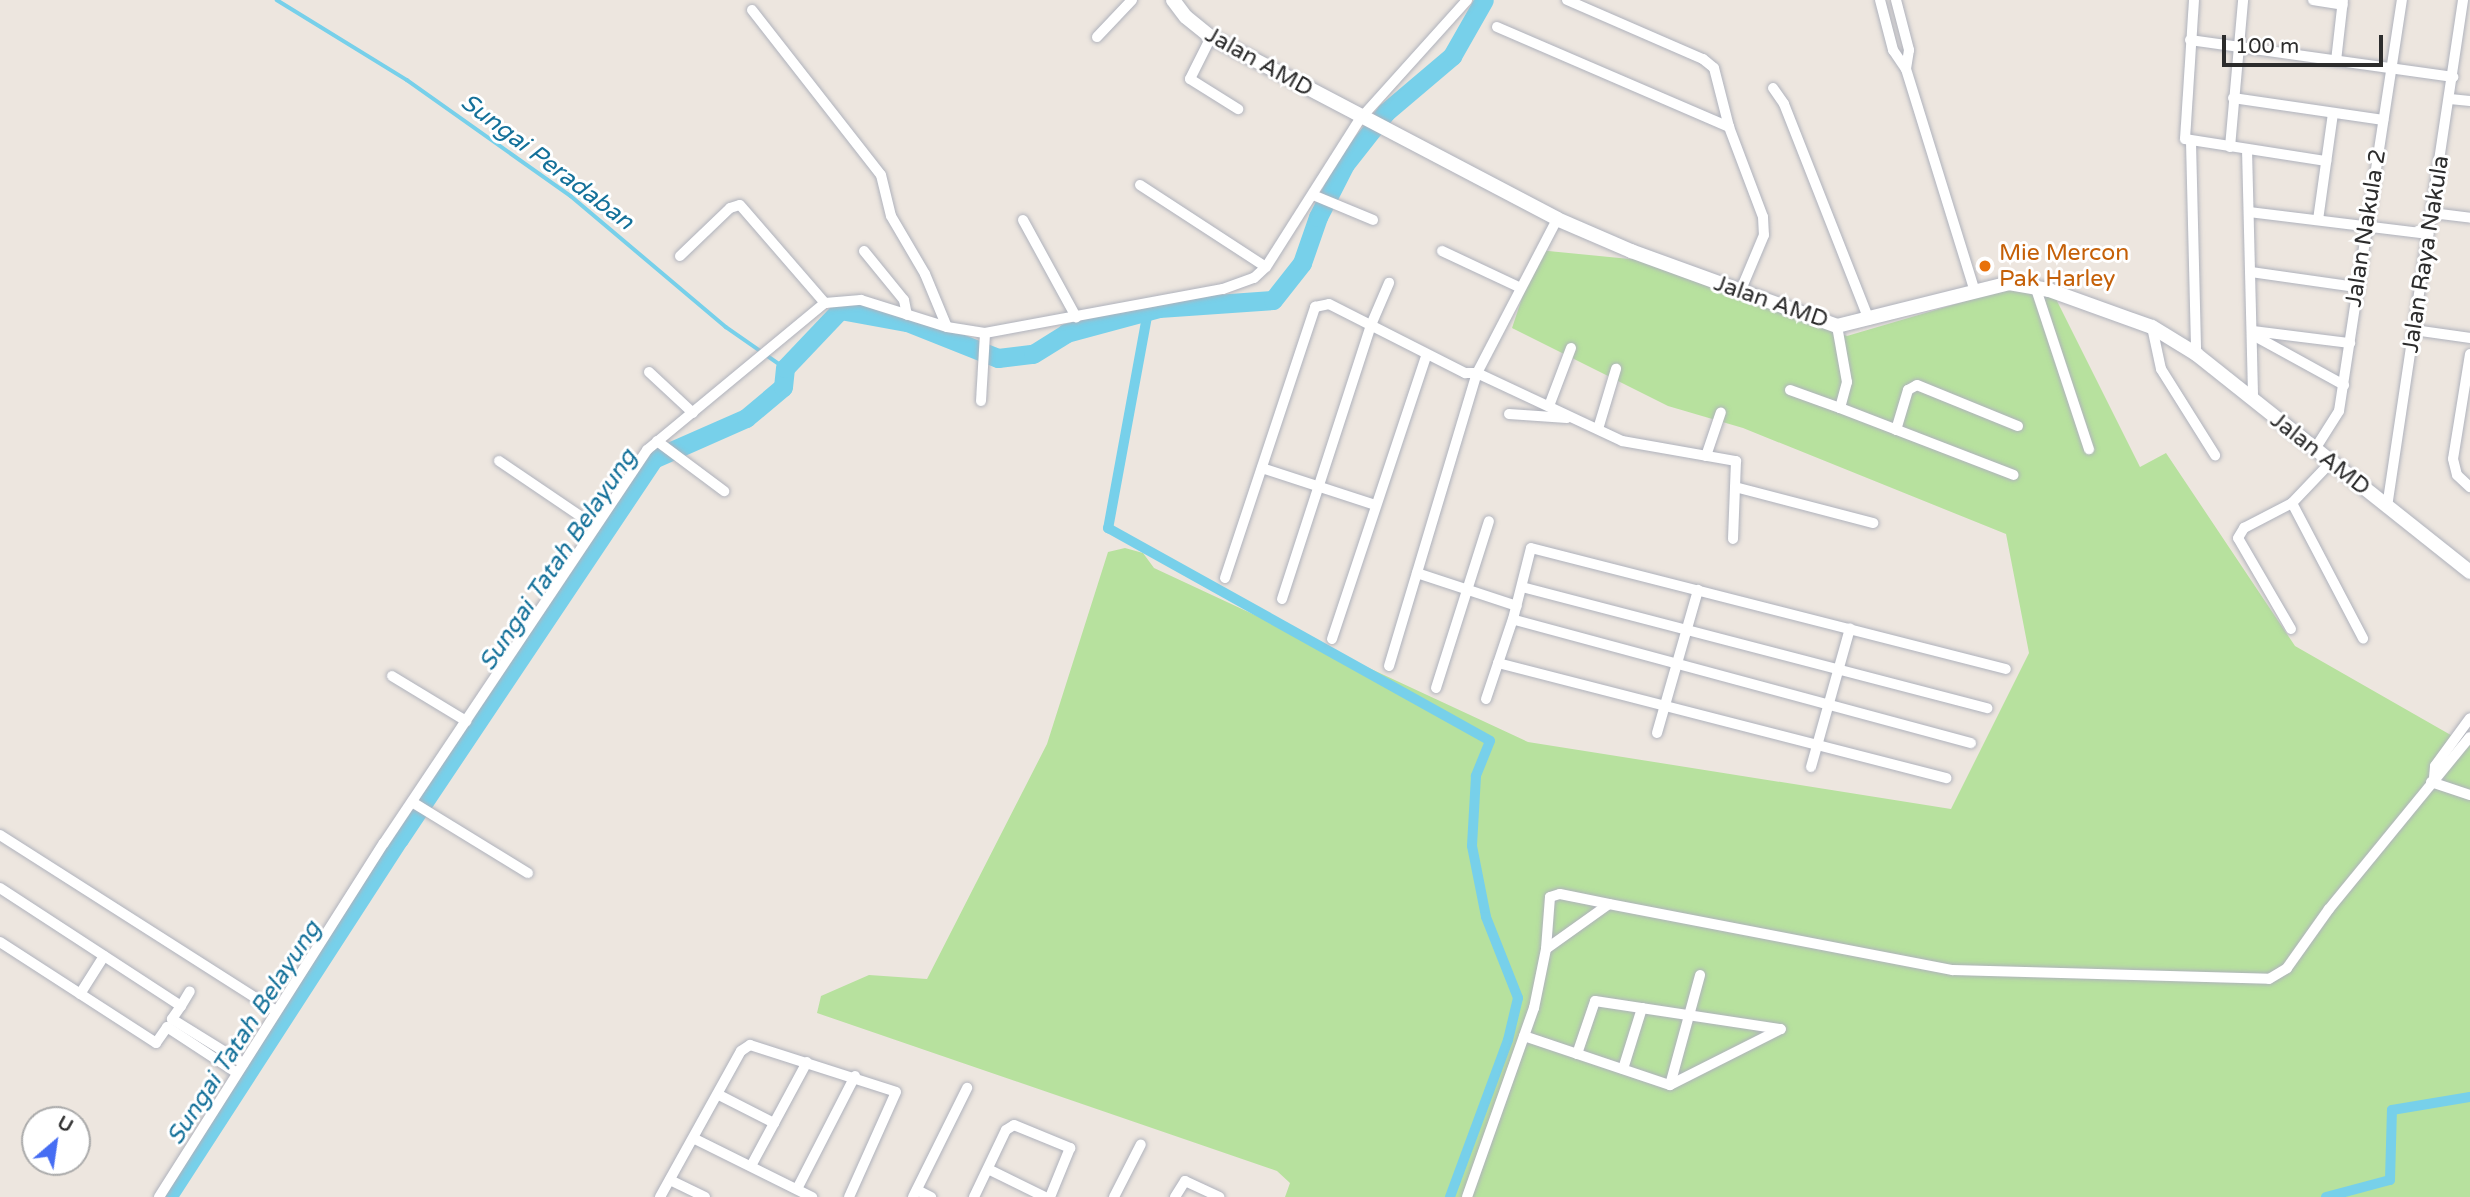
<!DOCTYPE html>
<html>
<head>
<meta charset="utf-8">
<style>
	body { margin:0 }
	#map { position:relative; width:2470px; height:1197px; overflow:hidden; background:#ede6df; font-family:"Varela Round",sans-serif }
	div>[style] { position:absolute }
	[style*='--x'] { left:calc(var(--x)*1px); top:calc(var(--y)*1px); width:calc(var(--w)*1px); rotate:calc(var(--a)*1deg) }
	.green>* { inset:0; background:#b7e19e }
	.stream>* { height:3.5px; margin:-1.75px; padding:0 1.75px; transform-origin:1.75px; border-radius:1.75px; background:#77d0ea }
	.canal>* { height:10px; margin:-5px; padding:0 5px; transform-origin:5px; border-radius:5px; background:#77d0ea }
	.river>* { height:19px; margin:-9.5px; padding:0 9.5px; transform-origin:9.5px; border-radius:9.5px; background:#77d0ea }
	.roads { filter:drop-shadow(0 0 2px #afb2bc) drop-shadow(0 0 2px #afb2bc) }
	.street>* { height:10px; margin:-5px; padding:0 5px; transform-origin:5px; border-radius:5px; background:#fff }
	.secondary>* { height:14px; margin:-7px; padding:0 7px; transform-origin:7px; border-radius:7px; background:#fff }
	.dots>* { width:19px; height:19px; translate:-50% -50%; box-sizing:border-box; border:4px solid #fff; border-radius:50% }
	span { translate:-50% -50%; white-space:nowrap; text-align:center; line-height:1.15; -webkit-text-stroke:6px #fff; paint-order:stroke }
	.street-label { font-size:23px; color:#2c2c2c }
	.food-label { font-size:23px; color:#c56008 }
	.left { translate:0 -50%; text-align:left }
	.water-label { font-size:24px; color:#137099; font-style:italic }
	.north { position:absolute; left:21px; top:1106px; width:70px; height:70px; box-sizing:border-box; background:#fff; border:2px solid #ababab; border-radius:50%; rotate:29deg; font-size:19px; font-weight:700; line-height:28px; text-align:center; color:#2c2c2c }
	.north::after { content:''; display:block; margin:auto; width:24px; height:32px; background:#466df3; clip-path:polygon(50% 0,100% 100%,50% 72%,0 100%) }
	.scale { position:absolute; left:2222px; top:35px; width:161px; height:32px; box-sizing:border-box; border:4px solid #2c2c2c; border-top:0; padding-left:9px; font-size:21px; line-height:24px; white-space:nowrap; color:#2c2c2c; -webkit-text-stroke:5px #fff; paint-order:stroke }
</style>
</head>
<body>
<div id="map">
	<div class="green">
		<div style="clip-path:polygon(1538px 250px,1640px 260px,1847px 336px,2017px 286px,2055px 297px,2140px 467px,2166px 453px,2295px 646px,2470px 746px,2470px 1197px,1285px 1197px,1290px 1183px,1277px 1171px,817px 1013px,821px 996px,869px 975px,927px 979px,1047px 744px,1108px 552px,1125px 548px,1143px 553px,1154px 568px,1528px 742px,1951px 809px,2029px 653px,2006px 534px,1743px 428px,1668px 406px,1512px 328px)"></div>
	</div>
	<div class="stream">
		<div style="--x:277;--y:0;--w:153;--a:31.6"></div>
		<div style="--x:407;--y:80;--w:201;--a:35.3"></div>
		<div style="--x:571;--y:196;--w:203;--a:40.2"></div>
		<div style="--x:726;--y:327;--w:72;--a:34.8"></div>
	</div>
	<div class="canal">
		<div style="--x:1148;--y:311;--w:221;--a:100.4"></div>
		<div style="--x:1108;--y:528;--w:437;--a:29.1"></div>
		<div style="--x:1490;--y:741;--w:38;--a:112"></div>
		<div style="--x:1476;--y:776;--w:70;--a:93.3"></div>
		<div style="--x:1472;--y:846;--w:72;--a:78.8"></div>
		<div style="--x:1486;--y:917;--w:87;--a:68.4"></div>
		<div style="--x:1518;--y:998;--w:43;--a:103.4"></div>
		<div style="--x:1508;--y:1040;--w:167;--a:110.3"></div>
		<div style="--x:2326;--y:1197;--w:66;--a:-14.9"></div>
		<div style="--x:2390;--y:1180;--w:70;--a:-88.4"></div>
		<div style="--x:2392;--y:1110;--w:79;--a:-9.5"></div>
	</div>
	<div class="river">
		<div style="--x:167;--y:1197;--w:427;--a:-57.1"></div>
		<div style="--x:399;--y:839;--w:457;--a:-56.2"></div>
		<div style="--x:653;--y:459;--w:102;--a:-23.8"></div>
		<div style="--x:746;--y:418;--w:48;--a:-40"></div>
		<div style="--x:783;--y:387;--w:19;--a:-84"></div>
		<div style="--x:785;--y:368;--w:80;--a:-46.5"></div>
		<div style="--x:840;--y:310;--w:68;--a:10.2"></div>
		<div style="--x:907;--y:322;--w:98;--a:21.6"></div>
		<div style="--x:998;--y:358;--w:35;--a:-7"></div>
		<div style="--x:1033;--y:354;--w:39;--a:-32"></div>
		<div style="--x:1066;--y:333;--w:96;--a:-15"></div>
		<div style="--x:1159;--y:308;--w:114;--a:-4"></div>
		<div style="--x:1273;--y:300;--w:47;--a:-51.9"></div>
		<div style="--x:1302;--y:263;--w:49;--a:-70.8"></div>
		<div style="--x:1318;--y:217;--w:59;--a:-63"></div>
		<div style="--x:1345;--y:164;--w:66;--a:-51.7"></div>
		<div style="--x:1386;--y:112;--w:87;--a:-40.3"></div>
		<div style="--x:1452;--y:56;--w:64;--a:-60.3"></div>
	</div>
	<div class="roads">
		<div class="street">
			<div style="--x:1567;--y:0;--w:148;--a:23.5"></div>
			<div style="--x:1703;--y:59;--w:14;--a:39"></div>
			<div style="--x:1714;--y:68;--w:61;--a:75.7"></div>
			<div style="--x:1729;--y:127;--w:96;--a:69.3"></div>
			<div style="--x:1763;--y:217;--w:18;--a:87"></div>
			<div style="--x:1764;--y:235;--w:62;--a:112.8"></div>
			<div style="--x:1880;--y:0;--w:52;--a:75.4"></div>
			<div style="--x:1893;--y:50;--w:23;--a:56"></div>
			<div style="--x:1906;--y:69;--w:233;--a:72.8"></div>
			<div style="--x:1896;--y:0;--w:52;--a:75.4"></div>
			<div style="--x:1909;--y:50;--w:19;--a:99"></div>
			<div style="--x:2194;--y:0;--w:139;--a:93.7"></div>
			<div style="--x:2185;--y:139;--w:143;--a:8.9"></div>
			<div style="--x:2313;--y:0;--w:30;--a:9"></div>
			<div style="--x:752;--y:10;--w:209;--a:52"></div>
			<div style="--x:881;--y:175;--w:42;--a:76.3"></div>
			<div style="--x:891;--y:216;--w:67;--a:59.6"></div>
			<div style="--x:925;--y:274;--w:57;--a:67.5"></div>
			<div style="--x:1497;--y:27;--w:253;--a:23.3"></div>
			<div style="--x:1097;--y:37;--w:51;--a:-46.6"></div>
			<div style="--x:1211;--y:37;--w:47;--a:116.6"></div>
			<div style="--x:1190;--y:79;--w:57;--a:32"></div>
			<div style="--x:2190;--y:40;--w:266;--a:8"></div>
			<div style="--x:2336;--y:61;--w:61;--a:-83.5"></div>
			<div style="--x:1773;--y:88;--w:19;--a:55"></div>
			<div style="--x:1784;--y:104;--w:232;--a:68.5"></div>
			<div style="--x:2233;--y:98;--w:152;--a:8.3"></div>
			<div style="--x:2450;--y:99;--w:20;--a:6"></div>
			<div style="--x:2191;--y:142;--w:212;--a:88.6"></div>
			<div style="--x:2230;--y:147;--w:148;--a:-84.9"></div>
			<div style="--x:2247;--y:149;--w:251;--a:88.6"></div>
			<div style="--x:1140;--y:185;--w:150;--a:33.1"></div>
			<div style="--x:1313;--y:195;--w:65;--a:22.6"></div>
			<div style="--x:2249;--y:212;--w:181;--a:7"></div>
			<div style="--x:2432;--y:213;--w:38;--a:7"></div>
			<div style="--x:1023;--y:220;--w:111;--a:61.3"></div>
			<div style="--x:2318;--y:220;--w:108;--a:-82"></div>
			<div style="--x:864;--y:251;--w:63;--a:50.8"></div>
			<div style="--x:904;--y:300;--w:15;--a:79"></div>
			<div style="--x:1442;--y:251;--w:85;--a:25.1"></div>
			<div style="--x:680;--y:256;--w:69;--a:-43.8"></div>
			<div style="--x:730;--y:208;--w:10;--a:-17"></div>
			<div style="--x:740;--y:205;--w:130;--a:49.1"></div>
			<div style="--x:2251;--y:272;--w:106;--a:8.1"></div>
			<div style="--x:2035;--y:286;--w:172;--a:71.7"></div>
			<div style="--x:1837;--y:326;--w:57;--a:79.9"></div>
			<div style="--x:1847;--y:382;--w:27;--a:105"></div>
			<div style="--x:1840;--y:408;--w:186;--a:21.1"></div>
			<div style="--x:2152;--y:327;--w:43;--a:77.9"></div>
			<div style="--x:2161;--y:369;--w:102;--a:57.9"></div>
			<div style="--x:2414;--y:330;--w:57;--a:8.1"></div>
			<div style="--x:2253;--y:331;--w:98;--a:7.1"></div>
			<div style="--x:2253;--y:335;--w:104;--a:28.8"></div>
			<div style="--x:2470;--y:354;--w:106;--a:99.2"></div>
			<div style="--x:2453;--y:459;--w:16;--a:76"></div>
			<div style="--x:2457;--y:475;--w:18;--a:43"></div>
			<div style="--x:649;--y:372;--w:60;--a:43"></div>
			<div style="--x:1790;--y:390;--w:53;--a:19.8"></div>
			<div style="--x:981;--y:401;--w:68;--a:-86.6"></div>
			<div style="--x:1549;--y:406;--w:62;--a:-69.2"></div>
			<div style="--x:1509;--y:414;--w:58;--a:3.9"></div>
			<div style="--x:1598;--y:429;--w:63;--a:-73.3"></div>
			<div style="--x:1896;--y:430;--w:42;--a:-73.3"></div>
			<div style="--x:1908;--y:390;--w:10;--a:-29"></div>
			<div style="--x:1917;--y:385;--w:109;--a:22.1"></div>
			<div style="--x:657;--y:441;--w:84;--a:36.7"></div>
			<div style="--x:2315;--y:449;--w:45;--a:-57.7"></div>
			<div style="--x:2339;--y:411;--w:416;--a:-81.3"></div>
			<div style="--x:1706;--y:456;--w:46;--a:-71.2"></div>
			<div style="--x:499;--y:461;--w:116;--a:34.1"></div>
			<div style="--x:1262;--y:468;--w:119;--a:18.1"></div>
			<div style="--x:1735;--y:487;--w:143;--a:14.6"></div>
			<div style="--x:2292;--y:503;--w:153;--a:62.3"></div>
			<div style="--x:2387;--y:507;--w:513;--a:-81.47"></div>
			<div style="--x:1417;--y:573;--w:105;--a:18.3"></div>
			<div style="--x:1225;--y:578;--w:286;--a:-71.6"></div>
			<div style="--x:1315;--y:307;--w:14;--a:-12"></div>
			<div style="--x:1329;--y:304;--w:153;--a:26.9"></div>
			<div style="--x:1465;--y:373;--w:12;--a:0"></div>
			<div style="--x:1477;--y:373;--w:174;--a:-62.5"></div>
			<div style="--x:1522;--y:587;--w:481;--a:14.6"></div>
			<div style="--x:1282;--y:599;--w:288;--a:-72"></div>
			<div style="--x:1371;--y:325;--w:46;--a:-66.8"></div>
			<div style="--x:2291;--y:629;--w:105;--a:-120.2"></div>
			<div style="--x:2238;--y:538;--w:12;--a:-59"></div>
			<div style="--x:2244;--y:528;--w:54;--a:-27.5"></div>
			<div style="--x:2292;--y:503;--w:57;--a:-46.4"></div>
			<div style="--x:1332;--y:639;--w:300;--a:-71.6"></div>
			<div style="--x:1498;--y:663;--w:463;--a:14.4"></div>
			<div style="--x:1389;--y:666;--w:306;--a:-73.3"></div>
			<div style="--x:1477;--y:373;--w:160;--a:25.1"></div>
			<div style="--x:1622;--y:441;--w:116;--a:10"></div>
			<div style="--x:1736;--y:461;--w:78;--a:92.2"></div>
			<div style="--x:392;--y:676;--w:87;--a:31.3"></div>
			<div style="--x:1436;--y:688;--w:175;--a:-72.4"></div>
			<div style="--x:1486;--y:699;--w:84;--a:-71.4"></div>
			<div style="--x:1657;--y:733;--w:149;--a:-74"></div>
			<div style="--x:1971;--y:743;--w:474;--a:-164.9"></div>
			<div style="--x:1513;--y:619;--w:73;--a:-75.8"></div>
			<div style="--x:1531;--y:548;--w:490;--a:14.3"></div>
			<div style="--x:1811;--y:767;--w:144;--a:-74.3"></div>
			<div style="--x:2434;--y:778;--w:12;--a:-85"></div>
			<div style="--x:2435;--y:766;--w:59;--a:-53.9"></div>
			<div style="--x:2431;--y:782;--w:41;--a:18.4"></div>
			<div style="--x:412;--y:802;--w:136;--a:31.5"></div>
			<div style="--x:0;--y:835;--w:327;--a:32.5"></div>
			<div style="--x:0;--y:888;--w:216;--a:33.1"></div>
			<div style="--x:181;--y:1006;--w:16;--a:125"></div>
			<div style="--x:172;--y:1019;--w:84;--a:31.8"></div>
			<div style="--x:0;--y:942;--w:186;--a:32.9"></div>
			<div style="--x:156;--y:1043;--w:19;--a:-55"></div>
			<div style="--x:167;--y:1027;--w:84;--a:33.3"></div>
			<div style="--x:1546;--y:949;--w:52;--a:-85.6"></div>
			<div style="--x:1550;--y:897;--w:10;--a:-17"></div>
			<div style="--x:1560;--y:894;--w:50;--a:11.5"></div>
			<div style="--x:80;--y:994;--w:45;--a:-57.7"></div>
			<div style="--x:181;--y:1006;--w:17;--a:-59"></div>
			<div style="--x:1524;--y:1036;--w:154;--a:18.6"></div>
			<div style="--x:1670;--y:1085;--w:124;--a:-26.8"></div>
			<div style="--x:1577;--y:1054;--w:56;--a:-71.2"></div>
			<div style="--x:1595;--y:1001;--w:188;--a:8.6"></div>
			<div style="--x:1623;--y:1069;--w:64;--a:-72.7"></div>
			<div style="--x:1670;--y:1085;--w:114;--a:-74.7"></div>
			<div style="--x:719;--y:1095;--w:62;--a:27"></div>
			<div style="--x:695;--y:1139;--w:131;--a:26.4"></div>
			<div style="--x:751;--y:1166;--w:118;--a:-61.7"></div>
			<div style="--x:988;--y:1169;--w:64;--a:26.2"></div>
			<div style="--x:670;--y:1180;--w:39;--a:26"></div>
			<div style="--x:797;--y:1189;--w:127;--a:-62.8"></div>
			<div style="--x:917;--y:1190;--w:16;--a:27"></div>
			<div style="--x:159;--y:1197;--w:419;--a:-57.6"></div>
			<div style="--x:384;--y:843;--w:473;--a:-56.2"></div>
			<div style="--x:647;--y:450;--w:231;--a:-39.6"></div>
			<div style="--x:825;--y:303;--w:36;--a:-5"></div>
			<div style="--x:861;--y:300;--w:90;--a:17.4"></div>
			<div style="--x:947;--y:327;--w:38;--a:9"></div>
			<div style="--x:985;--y:333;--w:242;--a:-10.5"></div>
			<div style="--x:1223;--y:289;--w:33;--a:-20"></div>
			<div style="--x:1254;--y:278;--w:16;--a:-43"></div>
			<div style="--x:1266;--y:267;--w:175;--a:-57.6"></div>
			<div style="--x:1360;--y:119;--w:160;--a:-48"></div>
			<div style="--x:660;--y:1197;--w:167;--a:-61"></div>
			<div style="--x:741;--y:1051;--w:11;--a:-34"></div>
			<div style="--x:750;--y:1045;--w:153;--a:17.8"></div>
			<div style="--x:896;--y:1092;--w:115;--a:114.1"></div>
			<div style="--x:913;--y:1197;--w:122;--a:-63.6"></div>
			<div style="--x:974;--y:1197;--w:74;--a:-64.5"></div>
			<div style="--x:1006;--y:1130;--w:9;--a:-32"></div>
			<div style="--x:1014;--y:1125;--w:61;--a:22.3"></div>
			<div style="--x:1070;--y:1148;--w:53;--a:112.2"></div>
			<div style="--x:1114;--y:1197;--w:59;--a:-63"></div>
			<div style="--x:1175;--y:1197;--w:19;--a:-58"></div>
			<div style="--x:1185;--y:1181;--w:38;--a:25"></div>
			<div style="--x:1467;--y:1197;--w:201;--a:-70.5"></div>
			<div style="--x:1534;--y:1008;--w:60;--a:-78.5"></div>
			<div style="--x:1546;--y:949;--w:77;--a:-35.5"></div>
			<div style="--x:1609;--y:904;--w:350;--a:10.9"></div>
			<div style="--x:1953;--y:970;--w:316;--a:1.6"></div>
			<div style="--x:2269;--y:979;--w:21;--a:-31"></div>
			<div style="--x:2287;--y:968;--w:72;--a:-54.6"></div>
			<div style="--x:2329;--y:909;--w:222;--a:-50.7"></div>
		</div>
		<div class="secondary">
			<div style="--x:1173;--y:0;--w:21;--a:53"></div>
			<div style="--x:1186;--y:17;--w:32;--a:39"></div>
			<div style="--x:1211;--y:37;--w:391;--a:27.7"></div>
			<div style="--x:1557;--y:219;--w:81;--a:23.4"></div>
			<div style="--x:1631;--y:251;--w:219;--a:20"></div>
			<div style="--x:1837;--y:326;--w:177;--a:-14"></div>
			<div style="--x:2009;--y:283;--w:41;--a:9.9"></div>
			<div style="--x:2049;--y:290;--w:109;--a:19.8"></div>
			<div style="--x:2152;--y:327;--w:52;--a:31.5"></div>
			<div style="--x:2196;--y:354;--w:350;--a:38.5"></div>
		</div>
	</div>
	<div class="dots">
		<div style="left:1985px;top:266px;background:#e8710a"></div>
	</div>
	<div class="street-label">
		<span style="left:1259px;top:62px;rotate:29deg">Jalan AMD</span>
		<span style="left:2366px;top:228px;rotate:-81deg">Jalan Nakula 2</span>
		<span style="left:2426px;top:254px;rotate:-81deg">Jalan Raya Nakula</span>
		<span style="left:1771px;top:302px;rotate:19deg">Jalan AMD</span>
		<span style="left:2320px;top:454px;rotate:38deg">Jalan AMD</span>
	</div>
	<div class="food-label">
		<span class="left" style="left:1999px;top:266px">Mie Mercon<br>Pak Harley</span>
	</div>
	<div class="water-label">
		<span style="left:547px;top:162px;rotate:37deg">Sungai Peradaban</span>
		<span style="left:558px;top:560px;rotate:-56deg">Sungai Tatah Belayung</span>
		<span style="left:244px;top:1033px;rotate:-57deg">Sungai Tatah Belayung</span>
	</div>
	<div class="north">U</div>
	<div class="scale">100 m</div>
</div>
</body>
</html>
